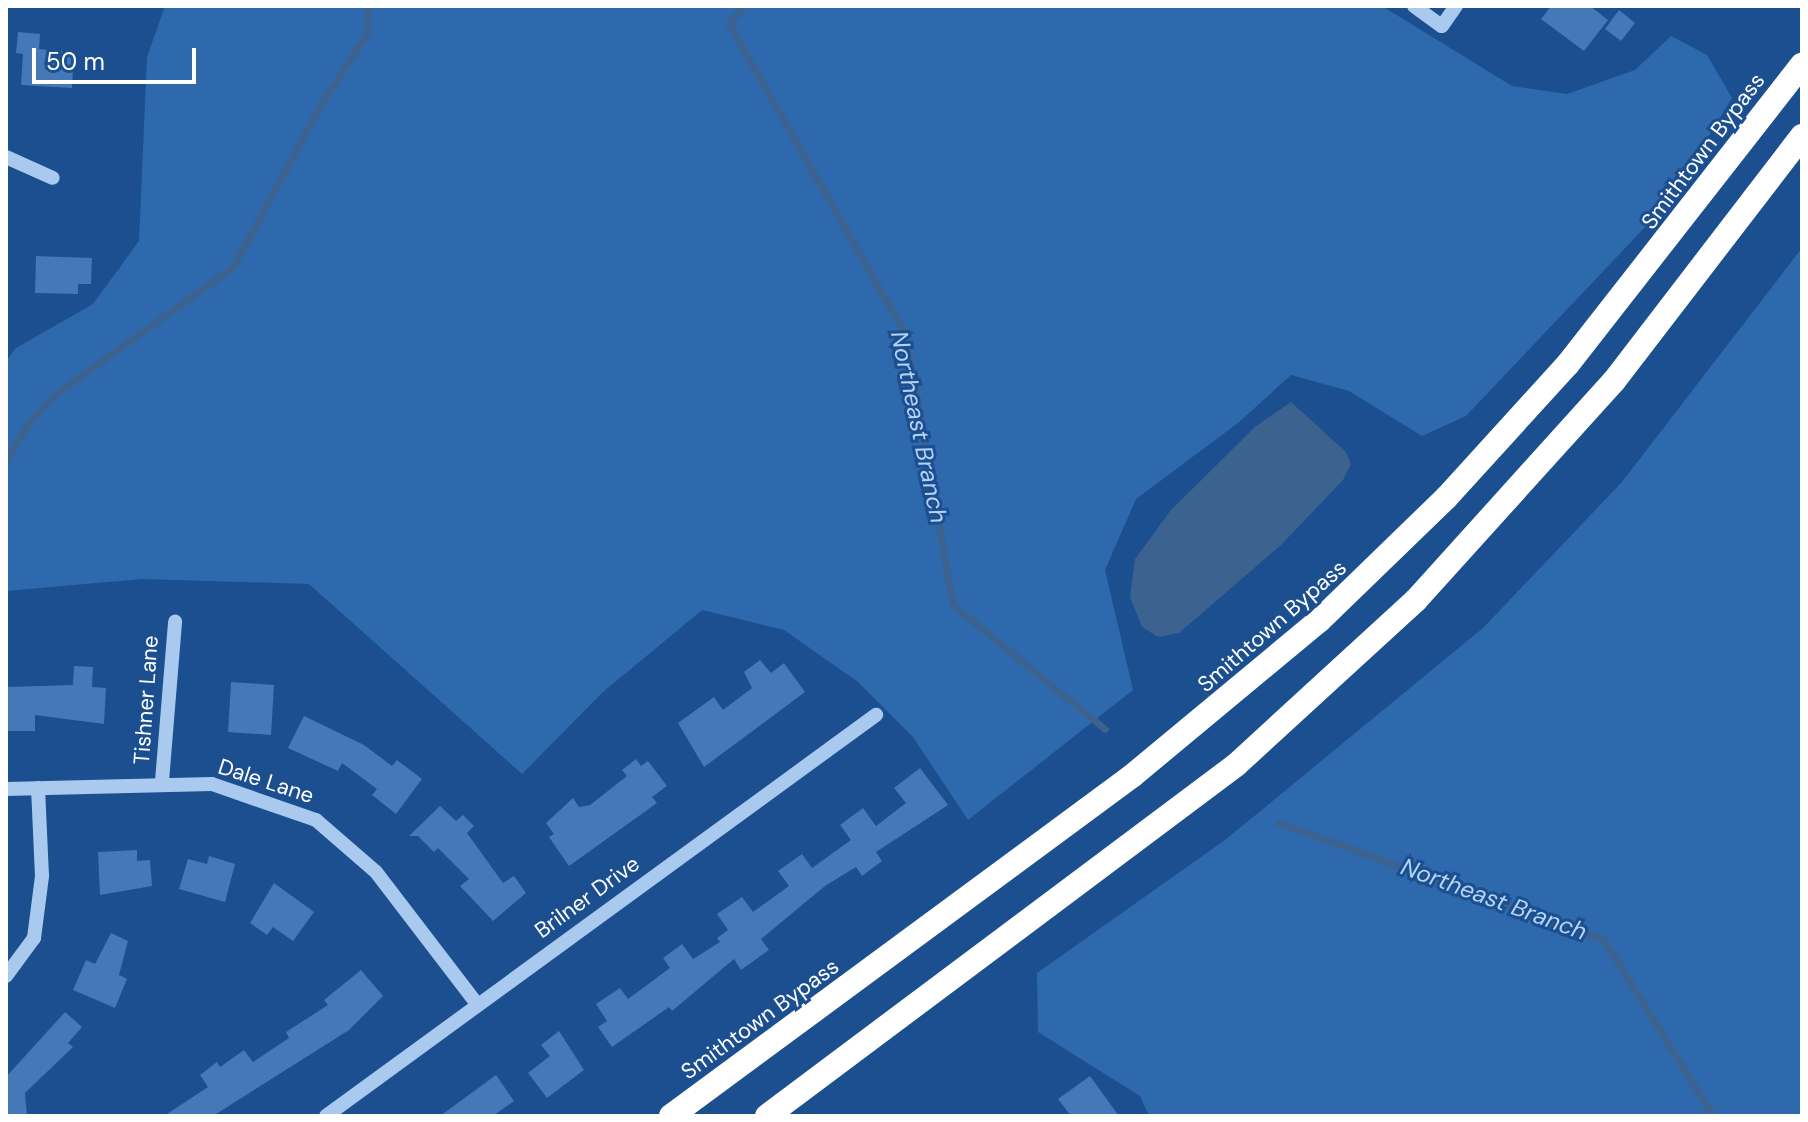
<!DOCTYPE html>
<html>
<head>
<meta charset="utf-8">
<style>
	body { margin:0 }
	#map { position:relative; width:1808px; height:1122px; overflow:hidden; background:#1b4f8f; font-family:"DM Sans",sans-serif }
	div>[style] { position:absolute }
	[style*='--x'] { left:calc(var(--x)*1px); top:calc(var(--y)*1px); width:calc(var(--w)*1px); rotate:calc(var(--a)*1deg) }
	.green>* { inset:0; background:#2e69ad }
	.water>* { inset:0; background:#3c6290 }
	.stream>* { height:7px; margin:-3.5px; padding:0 3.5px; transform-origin:3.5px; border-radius:3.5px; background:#3c6290 }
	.building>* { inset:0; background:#4478b7 }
	.minor>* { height:14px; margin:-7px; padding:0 7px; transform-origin:7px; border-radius:7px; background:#a9c9ee }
	.highway>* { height:24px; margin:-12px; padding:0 12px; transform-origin:12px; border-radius:12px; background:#fff }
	span { translate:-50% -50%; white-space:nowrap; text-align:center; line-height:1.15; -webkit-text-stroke:6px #1b4f8f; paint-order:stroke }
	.street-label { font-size:22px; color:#fff }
	.water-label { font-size:24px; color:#b5d3f5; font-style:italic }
	.frame { position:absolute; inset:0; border:8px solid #fff; pointer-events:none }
	.scale { position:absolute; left:32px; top:48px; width:164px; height:36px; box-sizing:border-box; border:4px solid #fff; border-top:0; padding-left:10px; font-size:24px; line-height:28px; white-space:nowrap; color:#fff; -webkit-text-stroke:6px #1b4f8f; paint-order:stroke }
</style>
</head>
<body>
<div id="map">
	<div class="green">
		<div style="clip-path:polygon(165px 6px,1382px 6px,1512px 86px,1567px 94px,1635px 70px,1671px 36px,1707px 55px,1732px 98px,1666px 205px,1466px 416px,1422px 436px,1349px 391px,1291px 375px,1238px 423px,1136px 499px,1105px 570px,1133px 690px,968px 820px,913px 737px,858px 682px,784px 630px,702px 610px,603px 692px,522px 774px,309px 584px,142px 579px,6px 591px,6px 361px,16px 348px,93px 304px,139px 241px,147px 57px)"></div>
		<div style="clip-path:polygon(1802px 248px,1802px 1116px,1149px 1116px,1140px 1096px,1038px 1032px,1037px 973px,1225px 840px,1483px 628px,1622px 482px)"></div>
	</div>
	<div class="water">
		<div style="clip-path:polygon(1291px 402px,1346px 452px,1351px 464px,1343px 480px,1281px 545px,1179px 633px,1158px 637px,1142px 627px,1130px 597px,1135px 559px,1171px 510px,1256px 426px)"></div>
	</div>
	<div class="stream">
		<div style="--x:743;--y:6;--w:23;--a:128"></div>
		<div style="--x:729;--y:24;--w:356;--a:60.4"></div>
		<div style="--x:905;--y:334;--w:275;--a:80"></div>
		<div style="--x:953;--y:605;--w:196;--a:39.2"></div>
		<div style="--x:6;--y:461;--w:45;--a:-59.5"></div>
		<div style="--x:29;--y:422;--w:37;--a:-47"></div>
		<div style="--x:54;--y:395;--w:220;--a:-35.6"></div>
		<div style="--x:233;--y:267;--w:182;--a:-61.7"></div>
		<div style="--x:319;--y:107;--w:88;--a:-57"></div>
		<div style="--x:367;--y:33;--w:27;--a:-88"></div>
		<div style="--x:1279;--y:823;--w:344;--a:19.7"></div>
		<div style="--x:1603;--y:939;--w:208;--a:58.1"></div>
	</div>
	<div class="building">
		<div style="clip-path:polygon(1551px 6px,1590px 6px,1608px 20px,1584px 51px,1541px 19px)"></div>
		<div style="clip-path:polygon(1619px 10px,1635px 23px,1621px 41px,1605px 29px)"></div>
		<div style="clip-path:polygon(18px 32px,40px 34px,39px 49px,74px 52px,72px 88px,21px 85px,23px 54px,16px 53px)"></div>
		<div style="clip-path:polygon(36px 256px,92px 258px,91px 284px,78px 284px,78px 294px,35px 293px)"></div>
		<div style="clip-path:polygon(760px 660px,771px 673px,784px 663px,805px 692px,704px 767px,678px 723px,714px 697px,723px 710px,752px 688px,744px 672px)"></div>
		<div style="clip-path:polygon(74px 666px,93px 667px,92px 687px,106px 688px,104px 724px,35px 715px,35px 731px,6px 731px,6px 687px,73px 685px)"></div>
		<div style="clip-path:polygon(231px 682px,274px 685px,271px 735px,228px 732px)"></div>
		<div style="clip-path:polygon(304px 716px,364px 745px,392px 766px,397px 760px,422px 779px,396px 814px,372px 795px,377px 789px,342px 763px,338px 771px,288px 748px)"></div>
		<div style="clip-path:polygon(636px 759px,641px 766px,648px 761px,667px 786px,652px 797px,657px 803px,569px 866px,549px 837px,554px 834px,546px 823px,573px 798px,579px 807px,590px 805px,627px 776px,622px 770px)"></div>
		<div style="clip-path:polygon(920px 768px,948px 805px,876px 852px,882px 861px,862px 876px,856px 867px,825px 886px,761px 939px,769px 950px,741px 970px,734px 959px,672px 1011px,669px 1007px,612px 1047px,598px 1027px,607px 1021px,596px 1004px,620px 988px,628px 999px,670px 968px,663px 958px,682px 944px,693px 959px,720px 942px,717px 938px,728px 930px,717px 914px,742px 897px,753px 912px,789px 886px,778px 871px,802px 854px,812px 868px,851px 840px,840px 825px,863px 808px,876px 826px,906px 803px,894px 788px)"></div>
		<div style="clip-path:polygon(440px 806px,456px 821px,463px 815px,474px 826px,467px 833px,503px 883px,514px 876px,526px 893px,493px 921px,460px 886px,469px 879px,438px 848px,434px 852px,418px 836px,409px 836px)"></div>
		<div style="clip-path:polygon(137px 850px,137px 861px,150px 860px,152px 886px,100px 895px,98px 852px)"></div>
		<div style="clip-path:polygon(209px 856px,235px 864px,225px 902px,179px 889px,188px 859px,207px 864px)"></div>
		<div style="clip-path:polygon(274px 883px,314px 912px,293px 941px,273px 927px,267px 935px,250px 923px)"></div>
		<div style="clip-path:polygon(111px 933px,128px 941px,119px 975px,127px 979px,115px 1008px,73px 990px,86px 960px,95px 964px)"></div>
		<div style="clip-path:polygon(361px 970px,383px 996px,349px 1030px,213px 1116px,164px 1116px,208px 1087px,200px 1075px,217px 1062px,220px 1067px,244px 1050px,253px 1062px,289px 1038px,286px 1032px,328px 1005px,324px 1000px)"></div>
		<div style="clip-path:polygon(65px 1012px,82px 1027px,68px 1043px,73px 1047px,25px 1093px,27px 1116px,6px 1116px,6px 1077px)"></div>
		<div style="clip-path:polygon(559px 1031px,584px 1070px,547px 1098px,528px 1073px,550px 1056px,541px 1045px)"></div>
		<div style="clip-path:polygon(496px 1075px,514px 1101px,493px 1116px,440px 1116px)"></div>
		<div style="clip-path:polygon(1090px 1076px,1119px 1116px,1071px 1116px,1058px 1099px)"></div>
	</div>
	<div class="minor">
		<div style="--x:1414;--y:6;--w:34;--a:36"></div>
		<div style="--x:1442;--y:26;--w:24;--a:-55"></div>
		<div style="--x:6;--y:157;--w:51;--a:24.1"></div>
		<div style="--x:162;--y:781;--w:160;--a:-85.3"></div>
		<div style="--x:6;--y:789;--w:206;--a:-1.4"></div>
		<div style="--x:212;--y:784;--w:110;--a:19.1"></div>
		<div style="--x:316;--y:820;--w:79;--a:40.9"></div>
		<div style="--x:376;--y:872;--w:166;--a:52.6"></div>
		<div style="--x:6;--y:976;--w:47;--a:-53.6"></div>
		<div style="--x:34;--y:938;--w:63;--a:-82.6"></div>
		<div style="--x:42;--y:876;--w:88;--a:-92.6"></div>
		<div style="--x:326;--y:1116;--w:681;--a:-36.1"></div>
	</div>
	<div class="highway">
		<div style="--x:671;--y:1116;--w:573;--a:-36.41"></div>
		<div style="--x:1132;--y:776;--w:243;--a:-39.7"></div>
		<div style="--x:1319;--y:621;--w:177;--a:-44.1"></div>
		<div style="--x:1446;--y:498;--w:181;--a:-47.7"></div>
		<div style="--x:1568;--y:364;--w:380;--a:-52"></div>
		<div style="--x:767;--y:1116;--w:586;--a:-36.81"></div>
		<div style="--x:1236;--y:765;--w:244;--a:-42.5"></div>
		<div style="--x:1416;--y:600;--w:295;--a:-47.9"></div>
		<div style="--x:1614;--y:381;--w:309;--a:-52.5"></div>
	</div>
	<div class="street-label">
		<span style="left:1703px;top:151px;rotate:-53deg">Smithtown Bypass</span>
		<span style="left:1272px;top:626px;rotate:-41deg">Smithtown Bypass</span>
		<span style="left:146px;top:700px;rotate:-86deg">Tishner Lane</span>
		<span style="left:266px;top:781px;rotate:18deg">Dale Lane</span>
		<span style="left:587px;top:897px;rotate:-36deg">Brilner Drive</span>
		<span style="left:760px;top:1019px;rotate:-36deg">Smithtown Bypass</span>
	</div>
	<div class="water-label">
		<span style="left:919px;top:427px;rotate:78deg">Northeast Branch</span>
		<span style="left:1494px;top:899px;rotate:20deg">Northeast Branch</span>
	</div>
	<div class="frame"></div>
	<div class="scale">50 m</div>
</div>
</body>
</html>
